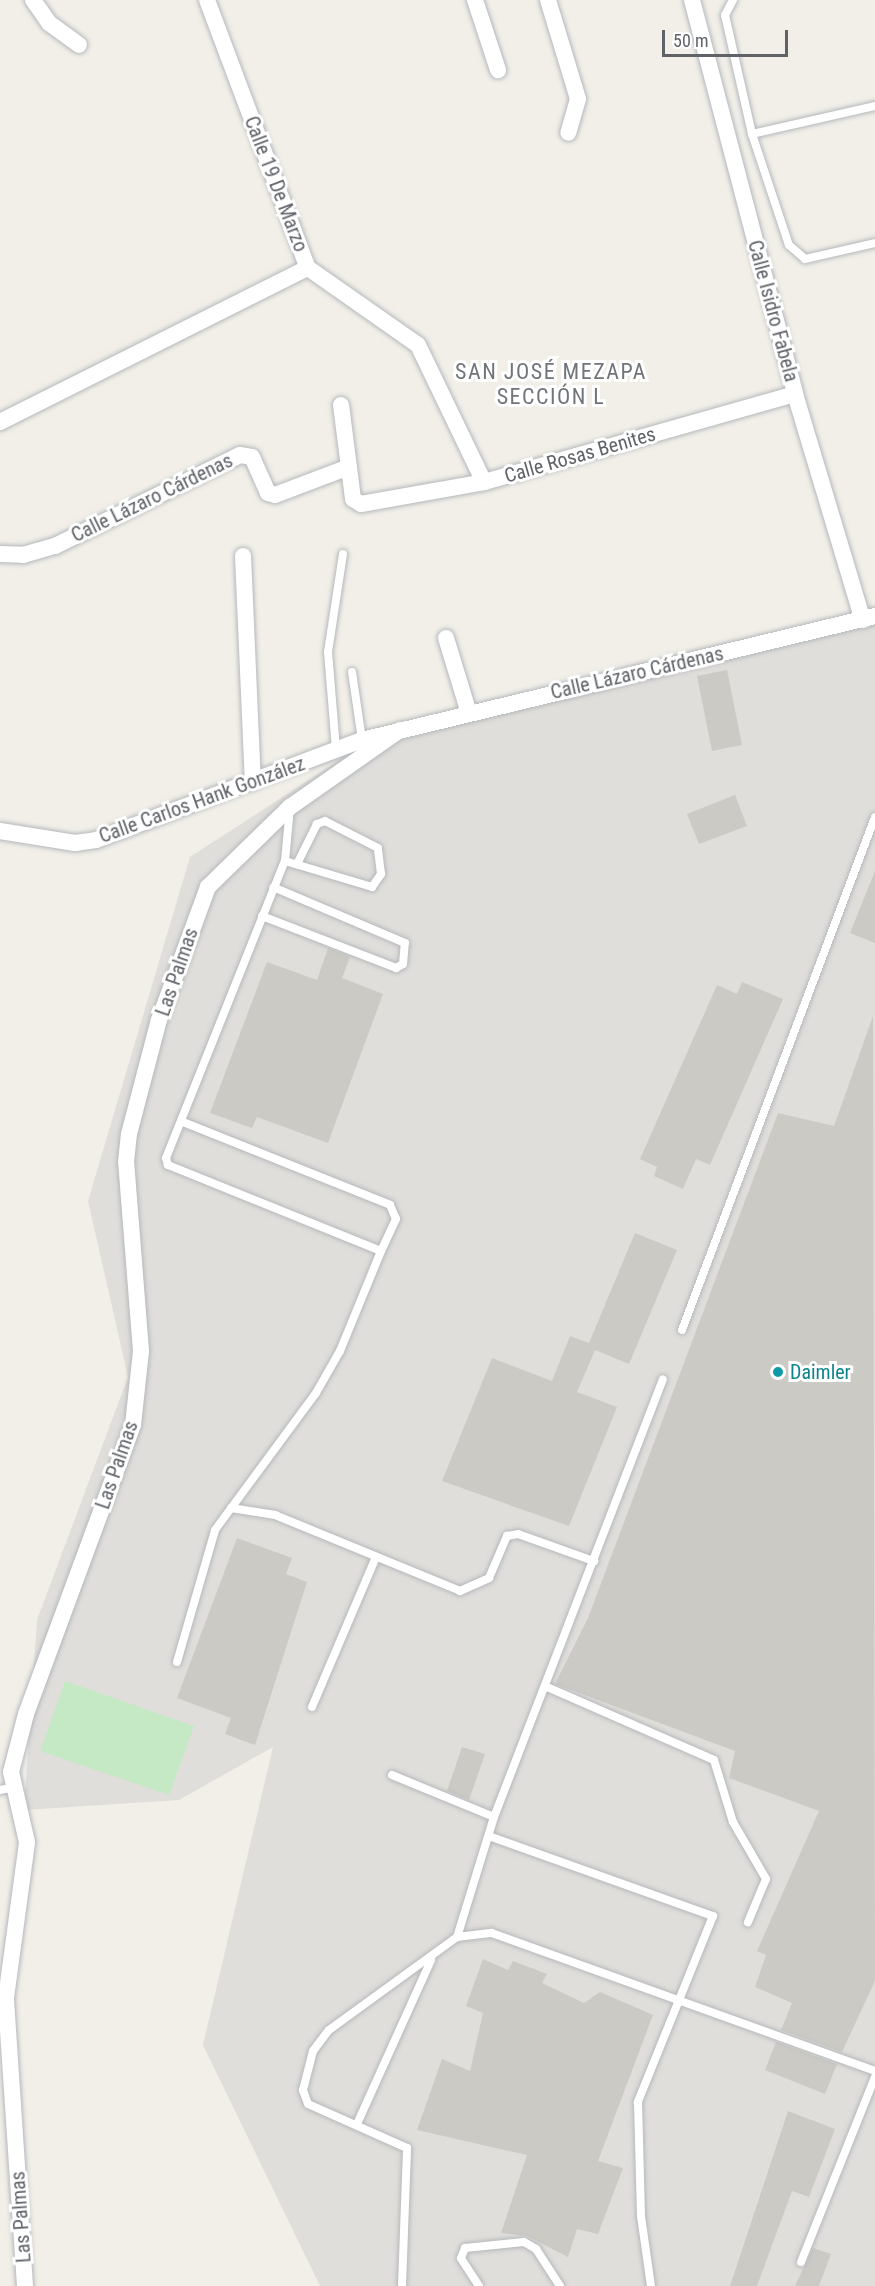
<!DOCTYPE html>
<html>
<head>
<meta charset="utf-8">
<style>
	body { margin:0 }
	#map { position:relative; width:875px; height:2286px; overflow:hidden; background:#f1efe8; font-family:"Roboto Condensed",sans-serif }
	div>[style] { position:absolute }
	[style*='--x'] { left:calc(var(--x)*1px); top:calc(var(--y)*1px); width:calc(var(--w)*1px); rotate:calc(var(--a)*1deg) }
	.industrial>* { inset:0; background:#e0deda }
	.green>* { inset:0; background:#c5e8c5 }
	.building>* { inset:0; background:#cccac5 }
	.roads { filter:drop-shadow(0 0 2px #b5b8bc) drop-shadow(0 0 2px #b5b8bc) }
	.service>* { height:8px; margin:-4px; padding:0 4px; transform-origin:4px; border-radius:4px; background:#fff }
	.minor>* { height:16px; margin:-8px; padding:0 8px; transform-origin:8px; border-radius:8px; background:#fff }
	.dots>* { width:16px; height:16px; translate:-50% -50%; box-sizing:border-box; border:3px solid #fff; border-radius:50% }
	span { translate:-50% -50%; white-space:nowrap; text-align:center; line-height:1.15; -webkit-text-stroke:6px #fff; paint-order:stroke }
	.street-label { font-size:20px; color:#5f6368 }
	.culture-label { font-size:20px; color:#0d838f }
	.left { translate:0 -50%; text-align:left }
	.quarter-label { font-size:22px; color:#70757a; letter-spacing:1.5px }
	.scale { position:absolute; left:662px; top:30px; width:126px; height:27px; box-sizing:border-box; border:3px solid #5f6368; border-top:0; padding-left:8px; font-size:18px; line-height:21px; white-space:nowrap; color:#5f6368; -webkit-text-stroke:4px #fff; paint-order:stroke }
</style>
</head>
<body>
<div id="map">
	<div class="industrial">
		<div style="clip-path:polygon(875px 620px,875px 2286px,320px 2286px,203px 2045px,273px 1747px,179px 1800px,24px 1810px,37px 1620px,128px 1377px,88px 1201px,190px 857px,364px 744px)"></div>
	</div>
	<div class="green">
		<div style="clip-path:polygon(65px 1681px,194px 1726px,169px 1795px,40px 1751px)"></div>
	</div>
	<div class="building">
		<div style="clip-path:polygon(727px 670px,742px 745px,712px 751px,697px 676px)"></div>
		<div style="clip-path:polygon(735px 795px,747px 826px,699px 844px,687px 814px)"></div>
		<div style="clip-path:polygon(875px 871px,875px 943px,850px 933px)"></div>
		<div style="clip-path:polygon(328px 948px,350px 957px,342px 978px,383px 994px,328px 1143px,257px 1117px,252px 1128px,210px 1113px,267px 962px,317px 980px)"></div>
		<div style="clip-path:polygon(742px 982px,783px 999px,710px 1165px,696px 1159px,683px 1189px,654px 1176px,657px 1167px,640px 1159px,717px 985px,737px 994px)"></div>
		<div style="clip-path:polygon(873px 1016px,875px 1981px,842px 2052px,781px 2030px,792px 2003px,755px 1987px,766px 1955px,757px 1951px,819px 1811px,729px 1778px,735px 1751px,555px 1684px,588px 1618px,778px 1113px,834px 1126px)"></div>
		<div style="clip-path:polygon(635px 1233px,677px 1250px,629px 1364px,595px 1350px,577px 1392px,617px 1407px,569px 1526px,442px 1481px,492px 1358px,552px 1381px,570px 1336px,589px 1343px)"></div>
		<div style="clip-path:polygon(237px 1538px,292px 1558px,286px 1574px,307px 1582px,255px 1745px,225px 1734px,231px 1718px,177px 1698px)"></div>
		<div style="clip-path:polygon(462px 1747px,485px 1754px,469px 1800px,447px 1791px)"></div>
		<div style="clip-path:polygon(483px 1959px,508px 1970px,513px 1961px,547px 1974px,542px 1983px,584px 2003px,600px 1992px,653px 2015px,598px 2161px,623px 2168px,598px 2234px,577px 2229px,568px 2257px,527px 2236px,501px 2233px,527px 2155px,417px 2130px,442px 2059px,470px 2071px,483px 2013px,466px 2006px)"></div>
		<div style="clip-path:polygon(776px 2042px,837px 2064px,825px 2094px,765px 2070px)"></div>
		<div style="clip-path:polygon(788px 2111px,835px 2129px,809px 2197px,792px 2191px,757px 2286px,730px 2286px)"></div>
		<div style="clip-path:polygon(813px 2248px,831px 2254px,819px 2286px,795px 2286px)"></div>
	</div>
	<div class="roads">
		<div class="service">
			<div style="--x:733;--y:0;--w:17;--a:118"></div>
			<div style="--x:725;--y:15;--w:122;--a:77.2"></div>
			<div style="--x:752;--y:134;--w:117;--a:71.6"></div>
			<div style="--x:789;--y:245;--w:21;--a:41"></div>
			<div style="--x:805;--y:259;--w:72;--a:-12.9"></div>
			<div style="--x:752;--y:134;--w:126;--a:-12.8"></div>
			<div style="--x:352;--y:672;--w:69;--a:81.6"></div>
			<div style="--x:336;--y:749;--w:97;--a:-94.7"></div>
			<div style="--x:328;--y:652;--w:99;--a:-81.3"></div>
			<div style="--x:285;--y:861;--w:91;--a:16.6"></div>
			<div style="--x:372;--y:887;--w:16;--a:-55"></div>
			<div style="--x:381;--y:874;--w:26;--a:-97"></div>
			<div style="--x:378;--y:848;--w:59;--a:-153"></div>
			<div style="--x:325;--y:821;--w:9;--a:159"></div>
			<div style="--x:317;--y:824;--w:45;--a:116.6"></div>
			<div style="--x:262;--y:916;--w:144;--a:21.2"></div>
			<div style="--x:396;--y:968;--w:8;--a:-30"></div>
			<div style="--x:403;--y:964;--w:21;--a:-85"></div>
			<div style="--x:405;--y:943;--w:143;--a:-157"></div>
			<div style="--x:183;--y:1122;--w:223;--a:21.8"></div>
			<div style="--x:390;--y:1205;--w:15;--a:67"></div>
			<div style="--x:396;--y:1219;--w:35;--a:115"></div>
			<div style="--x:381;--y:1251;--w:230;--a:-158"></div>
			<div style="--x:168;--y:1165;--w:7;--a:-106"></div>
			<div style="--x:166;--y:1158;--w:320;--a:-68.2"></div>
			<div style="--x:285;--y:861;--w:54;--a:-84.7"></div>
			<div style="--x:682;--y:1330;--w:548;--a:-69.38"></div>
			<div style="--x:231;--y:1508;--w:45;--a:9"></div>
			<div style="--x:275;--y:1515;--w:200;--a:22.3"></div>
			<div style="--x:460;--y:1591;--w:32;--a:-24"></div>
			<div style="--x:489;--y:1578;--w:46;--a:-66.8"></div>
			<div style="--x:507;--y:1536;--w:11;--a:-10"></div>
			<div style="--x:518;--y:1534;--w:81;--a:19.6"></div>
			<div style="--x:177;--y:1662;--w:137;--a:-73.9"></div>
			<div style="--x:215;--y:1530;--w:170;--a:-53.6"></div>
			<div style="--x:316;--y:1393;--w:48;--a:-60.3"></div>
			<div style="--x:340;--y:1351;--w:108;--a:-67.7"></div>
			<div style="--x:547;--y:1687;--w:182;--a:23.6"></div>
			<div style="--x:714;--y:1760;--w:65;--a:73"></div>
			<div style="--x:733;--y:1822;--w:66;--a:59.9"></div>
			<div style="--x:766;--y:1879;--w:47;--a:112.7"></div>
			<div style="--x:312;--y:1707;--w:163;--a:-66.9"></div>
			<div style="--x:392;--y:1775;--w:110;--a:22.4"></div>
			<div style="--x:494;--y:1817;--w:126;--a:107.1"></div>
			<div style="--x:0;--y:1790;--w:15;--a:-11"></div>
			<div style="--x:494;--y:1817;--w:469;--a:-68.9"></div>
			<div style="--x:489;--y:1836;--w:238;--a:19.7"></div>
			<div style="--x:713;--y:1916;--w:201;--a:112"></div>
			<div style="--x:638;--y:2102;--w:114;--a:88.5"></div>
			<div style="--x:641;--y:2216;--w:71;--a:81.9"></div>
			<div style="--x:357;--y:2124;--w:180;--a:-65.7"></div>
			<div style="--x:801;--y:2262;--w:199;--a:-68.2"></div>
			<div style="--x:402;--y:2286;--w:138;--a:-87.9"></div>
			<div style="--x:407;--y:2148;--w:108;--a:-156"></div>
			<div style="--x:308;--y:2104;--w:15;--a:-110"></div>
			<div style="--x:303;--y:2090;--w:40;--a:-75.6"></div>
			<div style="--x:313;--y:2051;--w:26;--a:-53"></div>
			<div style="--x:329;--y:2030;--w:158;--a:-36"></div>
			<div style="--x:457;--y:1937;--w:35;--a:-7"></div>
			<div style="--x:492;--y:1933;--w:407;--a:19.8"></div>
			<div style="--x:479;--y:2286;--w:33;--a:-123"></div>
			<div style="--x:461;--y:2258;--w:11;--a:-68"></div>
			<div style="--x:465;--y:2248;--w:59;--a:-5.8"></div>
			<div style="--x:524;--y:2242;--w:14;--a:30"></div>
			<div style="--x:536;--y:2249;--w:44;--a:57"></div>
		</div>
		<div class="minor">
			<div style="--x:33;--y:0;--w:28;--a:55"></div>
			<div style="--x:49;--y:23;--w:37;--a:36"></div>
			<div style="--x:207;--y:0;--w:286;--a:69.4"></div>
			<div style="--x:308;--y:268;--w:134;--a:35"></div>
			<div style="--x:418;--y:345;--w:152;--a:64.3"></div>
			<div style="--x:475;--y:0;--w:74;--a:71.8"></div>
			<div style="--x:548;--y:0;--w:103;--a:73.1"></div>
			<div style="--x:578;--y:99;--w:35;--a:106"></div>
			<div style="--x:692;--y:0;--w:407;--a:75.3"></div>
			<div style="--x:795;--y:394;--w:236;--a:73.3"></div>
			<div style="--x:341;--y:405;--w:95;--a:82.7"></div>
			<div style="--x:353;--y:499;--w:9;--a:32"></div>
			<div style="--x:361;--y:504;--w:125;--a:-10.1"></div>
			<div style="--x:484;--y:482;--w:323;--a:-15.8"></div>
			<div style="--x:0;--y:422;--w:344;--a:-26.6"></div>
			<div style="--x:0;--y:554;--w:23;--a:2"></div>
			<div style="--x:23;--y:555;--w:33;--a:-16"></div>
			<div style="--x:55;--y:546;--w:206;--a:-26.2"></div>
			<div style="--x:240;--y:455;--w:12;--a:9"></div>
			<div style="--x:252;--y:457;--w:39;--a:66"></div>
			<div style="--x:268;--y:493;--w:7;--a:16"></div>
			<div style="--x:275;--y:495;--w:79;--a:-20.7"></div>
			<div style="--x:243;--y:556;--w:226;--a:87.5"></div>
			<div style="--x:446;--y:638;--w:78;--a:73"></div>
			<div style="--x:0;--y:831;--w:76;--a:9.1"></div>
			<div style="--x:75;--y:843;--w:21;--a:-8"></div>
			<div style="--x:96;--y:840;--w:284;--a:-20.6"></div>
			<div style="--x:362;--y:740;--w:528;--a:-13.59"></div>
			<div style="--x:25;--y:2286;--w:289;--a:-93.8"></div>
			<div style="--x:6;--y:1998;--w:157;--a:-82.3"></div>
			<div style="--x:27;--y:1842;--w:72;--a:-102.9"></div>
			<div style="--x:11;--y:1772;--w:60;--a:-75.5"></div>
			<div style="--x:26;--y:1714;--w:308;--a:-69.7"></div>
			<div style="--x:133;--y:1425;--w:74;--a:-83.8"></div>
			<div style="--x:141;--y:1351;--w:190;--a:-94.5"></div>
			<div style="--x:126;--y:1162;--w:28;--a:-84"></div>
			<div style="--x:129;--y:1134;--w:118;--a:-75.3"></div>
			<div style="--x:159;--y:1020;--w:142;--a:-69.8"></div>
			<div style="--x:208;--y:887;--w:115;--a:-44.3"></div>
			<div style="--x:290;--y:807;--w:134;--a:-35"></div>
		</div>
	</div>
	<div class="dots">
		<div style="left:778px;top:1372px;background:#0f9aa8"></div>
	</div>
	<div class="street-label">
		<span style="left:276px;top:184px;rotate:69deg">Calle 19 De Marzo</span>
		<span style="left:773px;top:311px;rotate:75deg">Calle Isidro Fabela</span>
		<span style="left:580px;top:455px;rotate:-16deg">Calle Rosas Benites</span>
		<span style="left:152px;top:498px;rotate:-26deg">Calle Lázaro Cárdenas</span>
		<span style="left:637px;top:673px;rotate:-13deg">Calle Lázaro Cárdenas</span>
		<span style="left:202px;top:800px;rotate:-20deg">Calle Carlos Hank González</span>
		<span style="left:177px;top:972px;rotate:-71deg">Las Palmas</span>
		<span style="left:117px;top:1465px;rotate:-71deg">Las Palmas</span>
		<span style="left:21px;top:2217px;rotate:-94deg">Las Palmas</span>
	</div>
	<div class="culture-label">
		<span class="left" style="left:790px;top:1372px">Daimler</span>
	</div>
	<div class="quarter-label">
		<span style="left:551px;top:384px">SAN JOSÉ MEZAPA<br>SECCIÓN L</span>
	</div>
	<div class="scale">50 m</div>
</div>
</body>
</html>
